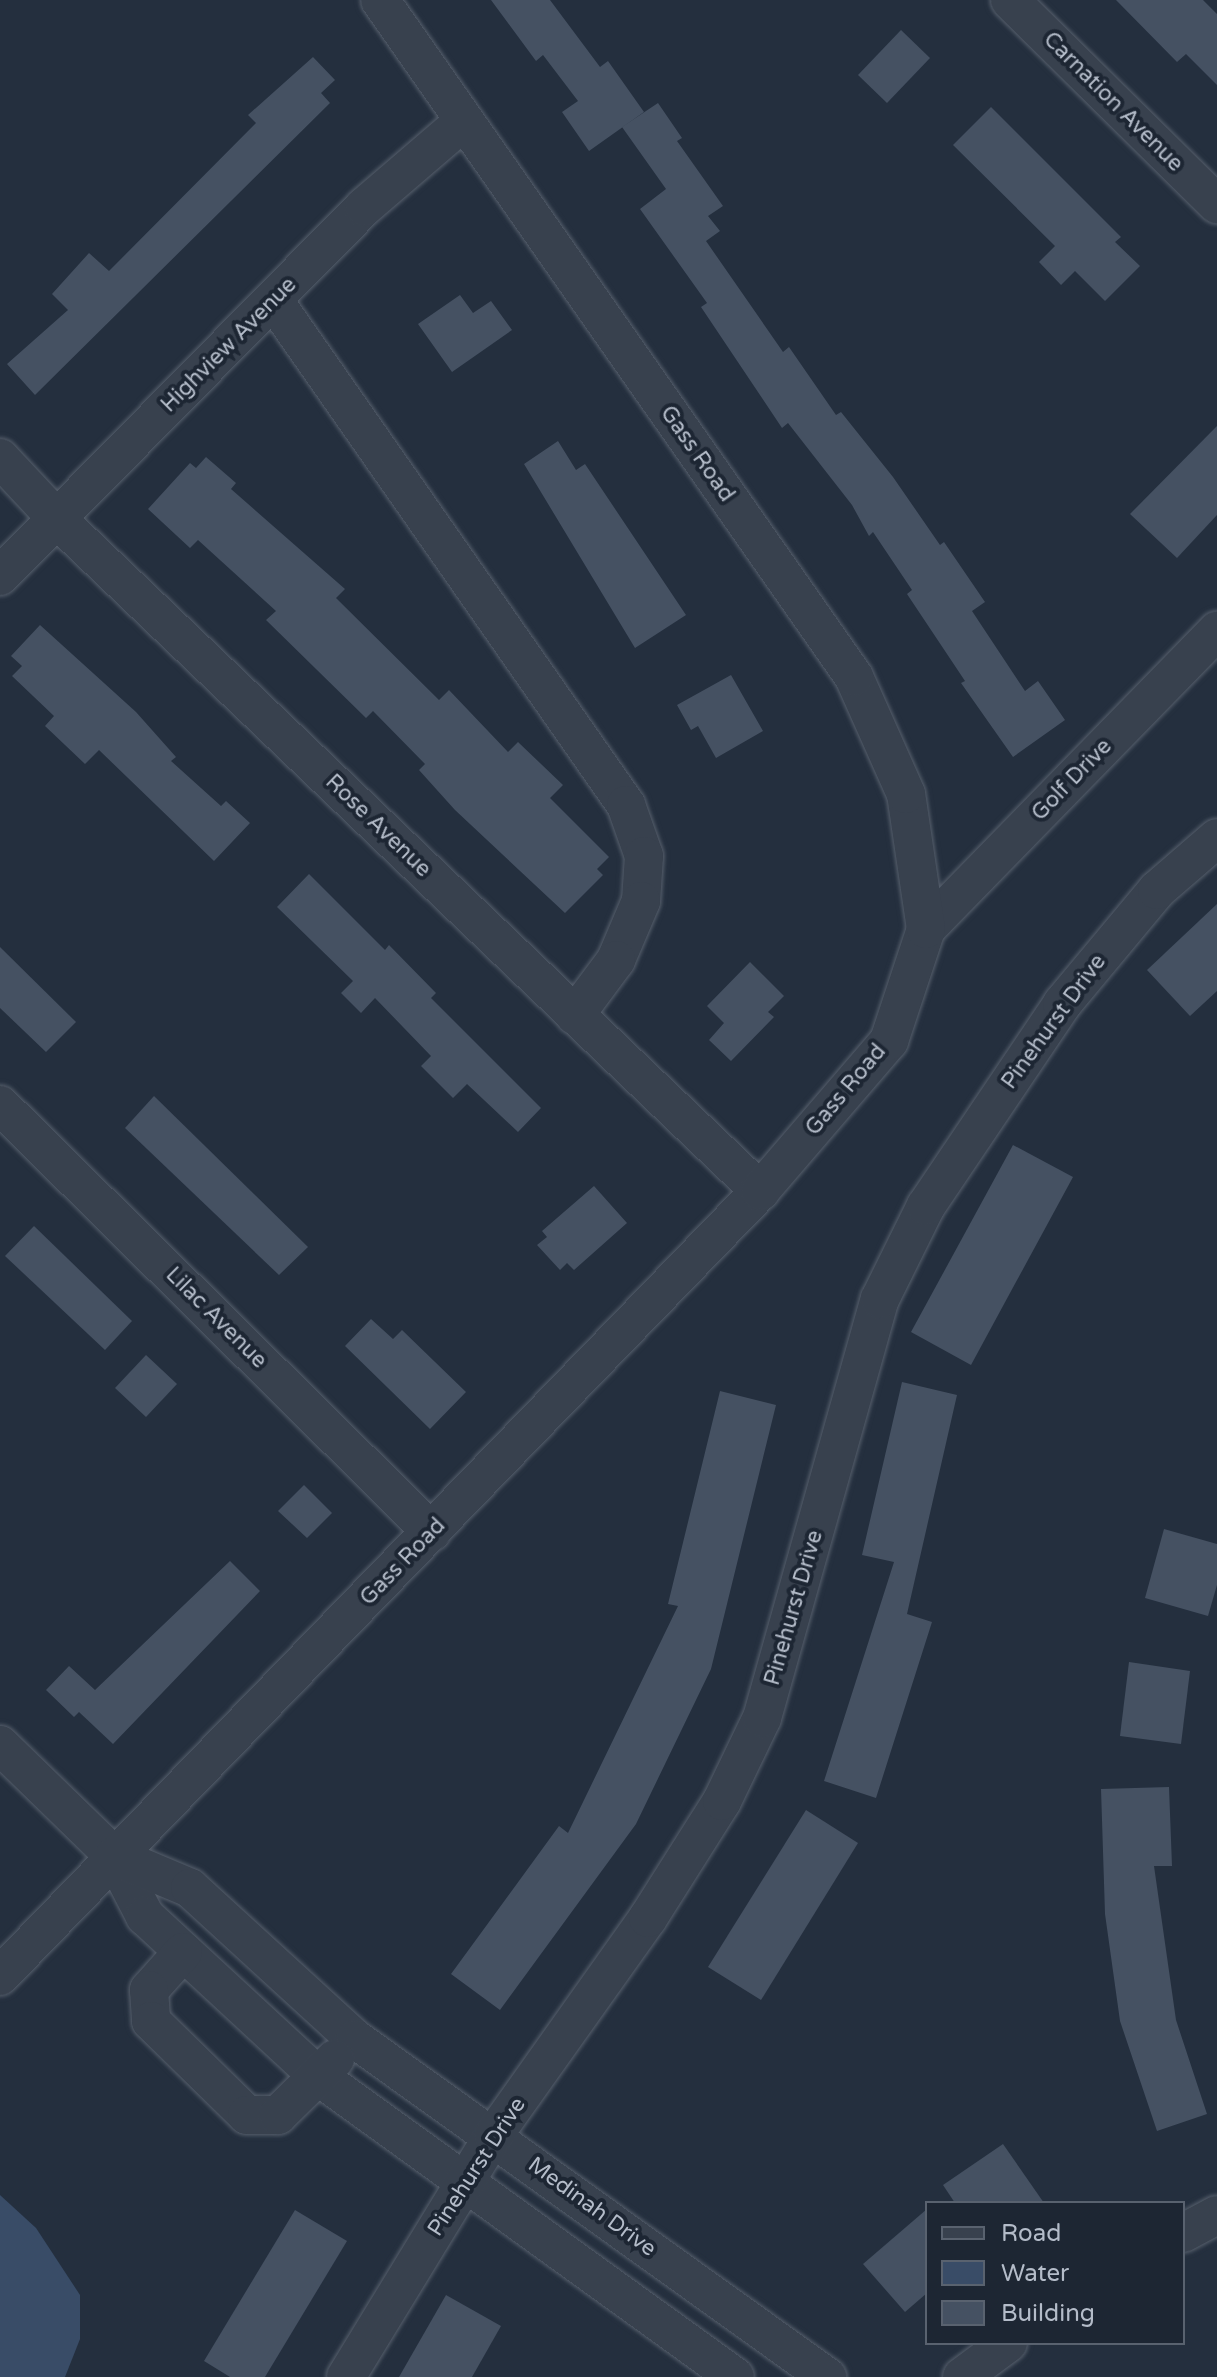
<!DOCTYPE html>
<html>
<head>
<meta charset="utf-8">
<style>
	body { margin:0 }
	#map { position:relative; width:1217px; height:2377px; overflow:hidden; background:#242f3e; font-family:"Varela Round",sans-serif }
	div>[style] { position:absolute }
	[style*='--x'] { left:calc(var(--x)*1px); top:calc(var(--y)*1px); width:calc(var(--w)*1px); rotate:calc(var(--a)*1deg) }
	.water>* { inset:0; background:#394c67 }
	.building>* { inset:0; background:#455162 }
	.roads { filter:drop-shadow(0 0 2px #565f6c) drop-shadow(0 0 2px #565f6c) }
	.minor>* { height:38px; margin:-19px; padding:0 19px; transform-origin:19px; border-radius:19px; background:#38414e }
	span { translate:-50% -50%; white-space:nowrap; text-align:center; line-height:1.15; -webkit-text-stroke:8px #1d2633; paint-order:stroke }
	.street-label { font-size:22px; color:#b4bcc9 }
	.legend { position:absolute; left:925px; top:2201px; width:260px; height:144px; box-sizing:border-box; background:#1d2633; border:2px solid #59626f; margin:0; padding:10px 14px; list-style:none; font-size:24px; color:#b4bcc9 }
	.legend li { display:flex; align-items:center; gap:16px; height:40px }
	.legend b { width:40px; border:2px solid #59626f }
</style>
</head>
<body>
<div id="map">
	<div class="water">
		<div style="clip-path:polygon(0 2195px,36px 2228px,80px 2295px,80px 2339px,65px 2377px,0 2377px)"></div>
	</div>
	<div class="building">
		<div style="clip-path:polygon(491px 0,550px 0,600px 67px,608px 61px,644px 112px,589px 151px,562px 112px,578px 101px,543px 55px,536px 61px)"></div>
		<div style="clip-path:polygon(1116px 0,1203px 0,1217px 14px,1217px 85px,1186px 54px,1177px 62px)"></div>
		<div style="clip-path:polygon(901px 30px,930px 58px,887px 103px,858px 75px)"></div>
		<div style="clip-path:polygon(313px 57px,335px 80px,321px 93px,330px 103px,35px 395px,7px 364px,68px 310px,52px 294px,89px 253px,109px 271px,256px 123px,248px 115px)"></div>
		<div style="clip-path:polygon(658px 103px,682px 138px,677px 141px,723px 206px,708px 216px,720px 231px,706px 241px,783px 352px,789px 347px,836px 415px,841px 412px,893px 477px,940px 545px,944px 542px,985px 602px,972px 611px,1025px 691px,1038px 681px,1065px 720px,1013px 757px,961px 683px,965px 681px,907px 594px,912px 590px,873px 532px,869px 536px,852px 505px,788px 423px,782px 428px,701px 307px,707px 303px,640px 209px,666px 189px,622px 127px)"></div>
		<div style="clip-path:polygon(991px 107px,1121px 237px,1115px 242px,1140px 266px,1105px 301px,1075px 271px,1061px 285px,1039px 262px,1055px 246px,953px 145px)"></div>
		<div style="clip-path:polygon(460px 295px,473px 313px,491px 301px,512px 330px,452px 372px,418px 324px)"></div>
		<div style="clip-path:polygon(1217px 426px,1217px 515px,1177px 558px,1130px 514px)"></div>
		<div style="clip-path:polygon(558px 441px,576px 470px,585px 464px,686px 615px,635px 648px,524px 464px)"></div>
		<div style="clip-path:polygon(206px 457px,236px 483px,231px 489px,345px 589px,336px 598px,439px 700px,449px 690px,508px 752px,518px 742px,563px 785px,550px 798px,609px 857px,597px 869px,603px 875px,565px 913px,455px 810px,419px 770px,425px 764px,373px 711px,366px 718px,266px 620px,276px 611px,198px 540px,190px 548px,148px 509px,190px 463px,196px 468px)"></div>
		<div style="clip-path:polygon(40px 625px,136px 712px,176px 757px,171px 761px,221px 806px,226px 801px,250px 823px,214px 861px,99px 750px,85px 764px,45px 726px,54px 716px,12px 676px,22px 666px,11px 656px)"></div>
		<div style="clip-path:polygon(731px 675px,763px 731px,716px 758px,698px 726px,691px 730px,677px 705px)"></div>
		<div style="clip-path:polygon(309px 874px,385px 950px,389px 945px,436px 993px,431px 998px,541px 1108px,518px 1132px,467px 1084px,453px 1098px,421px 1066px,431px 1056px,375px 998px,361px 1013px,341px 993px,353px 981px,277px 907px)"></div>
		<div style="clip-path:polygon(1217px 904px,1217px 991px,1190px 1016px,1147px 970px)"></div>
		<div style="clip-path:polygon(0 947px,76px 1022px,46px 1052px,0 1008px)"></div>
		<div style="clip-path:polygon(750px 962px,784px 996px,768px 1012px,774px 1017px,731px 1061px,709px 1040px,724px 1023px,707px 1006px)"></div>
		<div style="clip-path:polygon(154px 1096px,308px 1247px,279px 1275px,125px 1128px)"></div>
		<div style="clip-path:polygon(1013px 1145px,1073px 1177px,971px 1365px,911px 1332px)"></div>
		<div style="clip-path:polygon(594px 1186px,627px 1223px,574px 1270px,567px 1263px,560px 1270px,537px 1245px,547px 1237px,542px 1231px)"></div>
		<div style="clip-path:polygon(34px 1226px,132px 1321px,105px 1350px,5px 1256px)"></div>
		<div style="clip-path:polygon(371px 1319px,393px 1339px,402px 1330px,466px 1392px,430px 1429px,345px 1346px)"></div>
		<div style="clip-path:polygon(146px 1355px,177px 1384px,146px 1417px,115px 1388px)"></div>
		<div style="clip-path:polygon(902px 1382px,957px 1395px,907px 1614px,932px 1622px,876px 1798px,824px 1781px,894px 1562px,862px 1555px)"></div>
		<div style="clip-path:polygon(720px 1391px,776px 1405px,711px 1669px,636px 1824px,500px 2010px,451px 1974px,559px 1826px,568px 1833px,678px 1606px,668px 1604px)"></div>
		<div style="clip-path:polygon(304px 1485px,332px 1513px,307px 1538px,278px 1511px)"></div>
		<div style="clip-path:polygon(1164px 1529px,1217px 1544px,1217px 1585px,1208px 1616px,1145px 1598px)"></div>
		<div style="clip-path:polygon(230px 1561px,260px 1591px,113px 1744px,79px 1712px,74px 1717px,46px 1690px,69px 1666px,95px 1690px)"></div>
		<div style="clip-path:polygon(1129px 1662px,1190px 1671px,1181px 1744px,1120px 1736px)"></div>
		<div style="clip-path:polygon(1169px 1787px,1172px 1866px,1154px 1866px,1176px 2020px,1207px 2114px,1157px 2131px,1120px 2021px,1105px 1914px,1101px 1789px)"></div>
		<div style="clip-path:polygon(806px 1810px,858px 1843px,761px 2000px,708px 1967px)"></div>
		<div style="clip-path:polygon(1003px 2144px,1044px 2203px,955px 2203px,943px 2185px)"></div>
		<div style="clip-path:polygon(927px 2209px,927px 2293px,905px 2312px,863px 2264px)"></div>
		<div style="clip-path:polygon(295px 2210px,347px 2241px,265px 2377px,230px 2377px,204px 2361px)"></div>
		<div style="clip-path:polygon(446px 2295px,501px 2326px,472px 2377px,399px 2377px)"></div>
	</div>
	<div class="roads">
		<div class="minor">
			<div style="--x:1010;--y:0;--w:291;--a:44.6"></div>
			<div style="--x:274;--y:301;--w:615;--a:55.07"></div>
			<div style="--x:626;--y:805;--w:54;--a:70.6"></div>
			<div style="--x:644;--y:856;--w:45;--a:93.8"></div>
			<div style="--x:641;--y:901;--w:64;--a:113"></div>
			<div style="--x:616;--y:960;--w:69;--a:126.7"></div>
			<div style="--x:0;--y:458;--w:83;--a:46.9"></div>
			<div style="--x:57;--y:519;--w:973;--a:43.71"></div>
			<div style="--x:0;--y:576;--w:518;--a:-45.39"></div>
			<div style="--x:364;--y:207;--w:132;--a:-40.7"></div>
			<div style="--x:926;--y:929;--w:417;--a:-45.7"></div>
			<div style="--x:0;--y:1105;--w:607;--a:44.67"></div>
			<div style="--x:0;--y:1745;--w:159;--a:44.2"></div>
			<div style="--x:114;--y:1856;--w:68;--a:62.7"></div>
			<div style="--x:145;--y:1916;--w:236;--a:42.8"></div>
			<div style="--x:318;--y:2076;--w:514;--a:35.82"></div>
			<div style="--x:114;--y:1856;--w:82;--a:22.8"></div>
			<div style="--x:190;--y:1888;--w:224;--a:42.5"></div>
			<div style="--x:355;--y:2039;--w:581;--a:35.61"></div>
			<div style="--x:183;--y:1952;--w:51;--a:131.8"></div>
			<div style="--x:149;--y:1990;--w:31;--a:86"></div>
			<div style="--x:151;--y:2021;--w:134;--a:44.4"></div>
			<div style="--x:247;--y:2115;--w:31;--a:0"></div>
			<div style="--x:278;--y:2115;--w:80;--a:-44.5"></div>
			<div style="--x:0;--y:1976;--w:1093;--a:-45.93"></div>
			<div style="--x:760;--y:1191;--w:198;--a:-49.3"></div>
			<div style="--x:889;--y:1041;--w:118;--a:-71.7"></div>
			<div style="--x:926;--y:929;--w:136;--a:-98.4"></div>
			<div style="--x:906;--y:794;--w:128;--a:-114"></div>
			<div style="--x:854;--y:677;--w:826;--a:-125"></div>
			<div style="--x:1183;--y:2233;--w:38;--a:-28"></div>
			<div style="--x:346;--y:2377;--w:282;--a:-58.6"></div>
			<div style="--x:493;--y:2136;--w:267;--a:-54.6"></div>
			<div style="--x:648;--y:1918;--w:138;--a:-57.7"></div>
			<div style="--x:722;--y:1801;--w:92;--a:-64.3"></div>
			<div style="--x:762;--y:1718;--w:435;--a:-74.3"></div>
			<div style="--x:880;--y:1299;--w:104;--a:-63.7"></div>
			<div style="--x:926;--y:1206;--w:244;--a:-56"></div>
			<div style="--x:1062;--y:1004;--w:148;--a:-50.2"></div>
			<div style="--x:1157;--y:890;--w:79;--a:-40.9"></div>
			<div style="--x:962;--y:2377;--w:57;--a:-36.5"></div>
		</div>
	</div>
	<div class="street-label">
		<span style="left:1113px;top:102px;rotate:45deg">Carnation Avenue</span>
		<span style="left:229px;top:345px;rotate:-45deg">Highview Avenue</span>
		<span style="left:697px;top:454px;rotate:55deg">Gass Road</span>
		<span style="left:1072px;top:780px;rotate:-46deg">Golf Drive</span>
		<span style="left:378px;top:826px;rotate:44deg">Rose Avenue</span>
		<span style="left:1054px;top:1022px;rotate:-54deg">Pinehurst Drive</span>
		<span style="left:846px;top:1090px;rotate:-50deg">Gass Road</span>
		<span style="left:216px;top:1318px;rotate:45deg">Lilac Avenue</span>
		<span style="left:403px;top:1562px;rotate:-46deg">Gass Road</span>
		<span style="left:794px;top:1608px;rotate:-74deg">Pinehurst Drive</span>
		<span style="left:477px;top:2167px;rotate:-57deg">Pinehurst Drive</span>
		<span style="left:592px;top:2207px;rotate:36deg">Medinah Drive</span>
	</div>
	<ul class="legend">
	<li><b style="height:10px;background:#38414e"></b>Road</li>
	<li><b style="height:22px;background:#394c67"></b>Water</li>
	<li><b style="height:22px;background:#455162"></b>Building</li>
	</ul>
</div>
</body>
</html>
